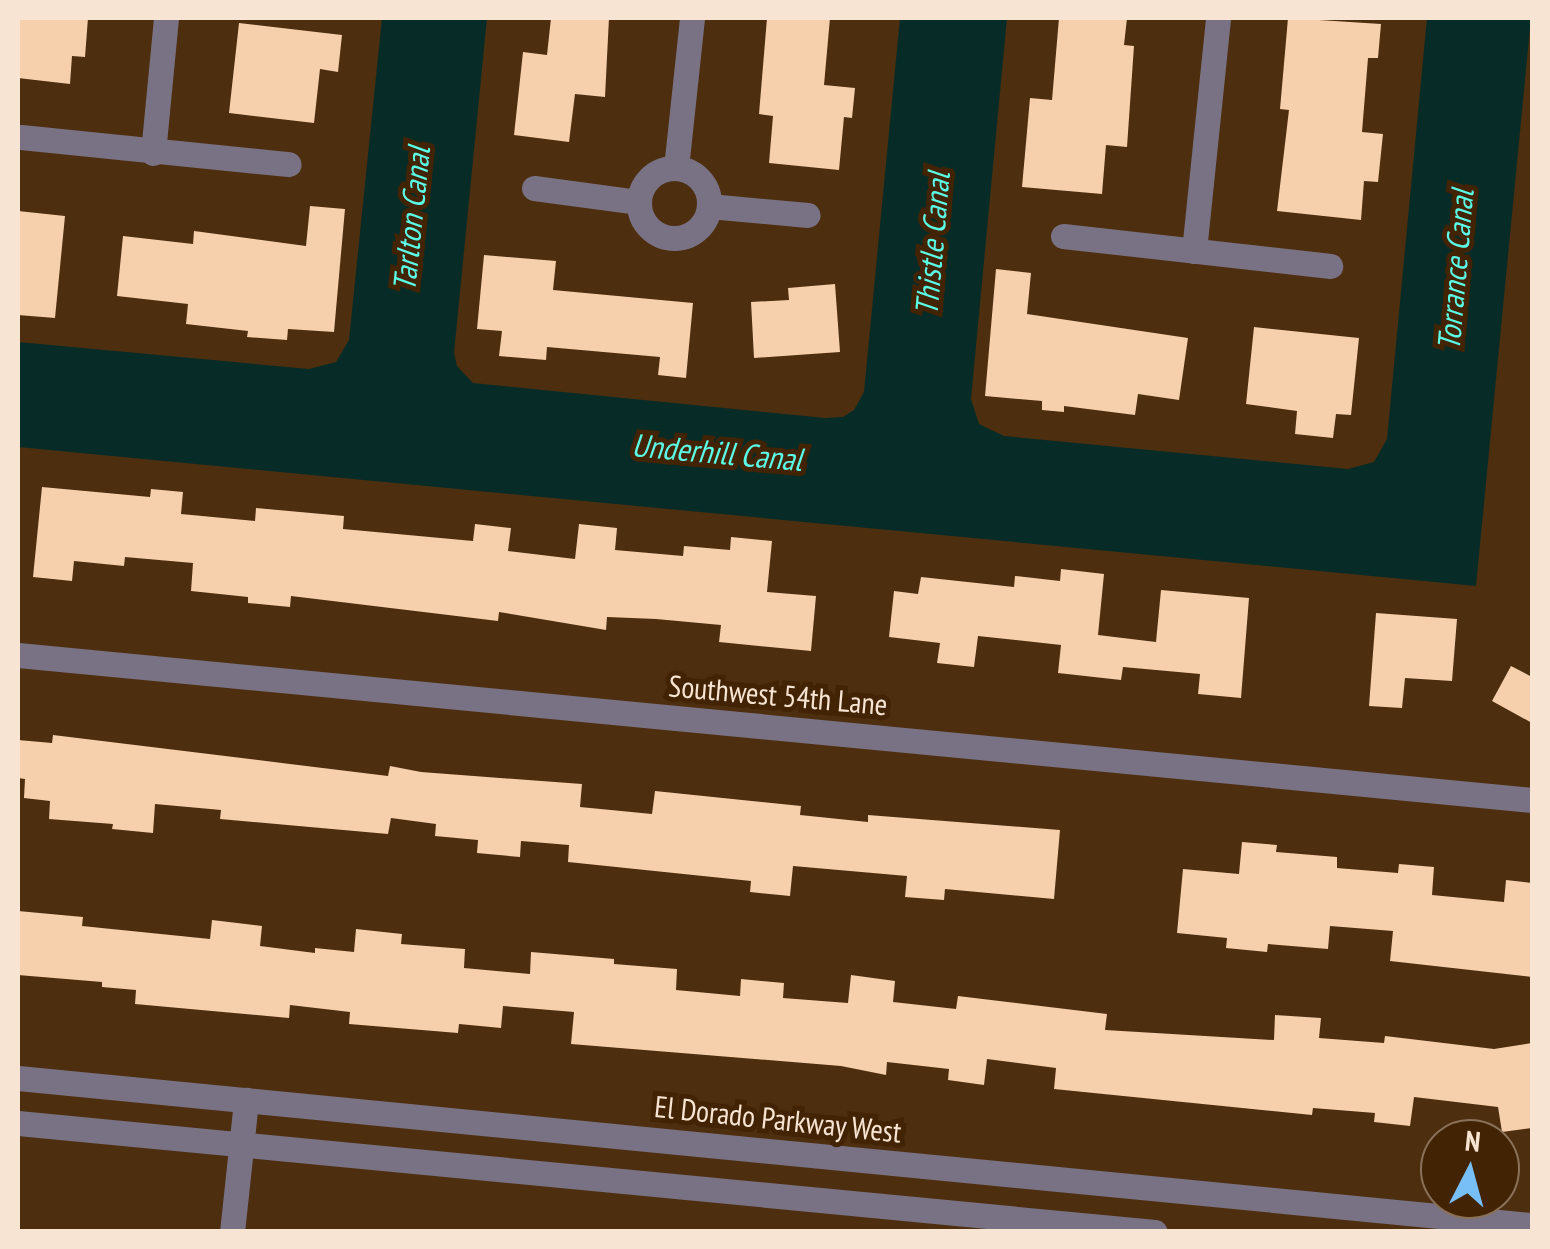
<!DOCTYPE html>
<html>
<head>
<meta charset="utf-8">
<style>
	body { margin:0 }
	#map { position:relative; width:1550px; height:1249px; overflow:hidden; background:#4d2e0f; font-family:"PT Sans Narrow",sans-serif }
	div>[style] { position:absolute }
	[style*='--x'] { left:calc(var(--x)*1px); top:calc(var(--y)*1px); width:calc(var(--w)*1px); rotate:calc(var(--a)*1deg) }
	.water>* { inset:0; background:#072c28 }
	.building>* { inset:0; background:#f6cfad }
	.minor>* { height:25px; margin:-12.5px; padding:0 12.5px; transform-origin:12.5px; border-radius:12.5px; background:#797284 }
	.minor>.ring { margin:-12.5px; padding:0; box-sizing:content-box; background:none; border:25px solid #797284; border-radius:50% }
	span { translate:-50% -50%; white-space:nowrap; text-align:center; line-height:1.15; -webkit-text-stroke:10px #422404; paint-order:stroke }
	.street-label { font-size:30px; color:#f7e4d3 }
	.water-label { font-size:32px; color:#5bfae6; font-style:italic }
	.frame { position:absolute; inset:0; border:20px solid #f7e4d3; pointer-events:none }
	.north { position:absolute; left:1420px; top:1119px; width:100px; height:100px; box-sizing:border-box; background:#422404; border:2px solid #8a7157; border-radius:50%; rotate:6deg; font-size:28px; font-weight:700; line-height:40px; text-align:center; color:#f7e4d3 }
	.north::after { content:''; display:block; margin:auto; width:35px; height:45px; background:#78bff7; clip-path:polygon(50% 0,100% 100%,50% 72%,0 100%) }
</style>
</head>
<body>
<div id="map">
	<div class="water">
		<div style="clip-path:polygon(382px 18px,487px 18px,454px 353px,457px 366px,473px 383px,825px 418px,843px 417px,854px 410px,864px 392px,900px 18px,1007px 18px,971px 399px,979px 424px,1004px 436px,1348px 469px,1374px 462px,1387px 439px,1427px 18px,1531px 18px,1476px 586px,18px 447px,18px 342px,309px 369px,336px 362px,349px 340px)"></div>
	</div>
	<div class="building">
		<div style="clip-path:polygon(18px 18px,88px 18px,85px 57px,72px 56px,70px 84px,18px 78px)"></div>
		<div style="clip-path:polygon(551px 18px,609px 18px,605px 97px,575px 94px,569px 142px,514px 135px,523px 52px,547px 55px)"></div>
		<div style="clip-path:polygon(767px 18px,830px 18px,824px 85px,855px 88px,852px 118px,844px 117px,839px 170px,769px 163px,773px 116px,759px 114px)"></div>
		<div style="clip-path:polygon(1059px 18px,1127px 18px,1124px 45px,1134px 46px,1127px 147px,1106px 145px,1102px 194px,1022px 187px,1030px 98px,1052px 100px)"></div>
		<div style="clip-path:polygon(1288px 18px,1381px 24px,1378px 58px,1368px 58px,1362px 132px,1383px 134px,1378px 182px,1364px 181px,1361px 220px,1277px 211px,1289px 110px,1280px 109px)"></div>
		<div style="clip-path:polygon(239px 23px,342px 35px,338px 72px,320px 69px,314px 123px,229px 113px)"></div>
		<div style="clip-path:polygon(310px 206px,345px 209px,334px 332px,288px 329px,287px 340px,247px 337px,248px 331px,186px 324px,188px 304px,117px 296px,123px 236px,193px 244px,194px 231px,306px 246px)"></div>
		<div style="clip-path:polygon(18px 211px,65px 216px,55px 318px,18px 315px)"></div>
		<div style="clip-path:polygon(484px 255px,556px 261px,553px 290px,693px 303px,686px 378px,658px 375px,660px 357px,547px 347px,546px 360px,499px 356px,502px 331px,477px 329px)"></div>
		<div style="clip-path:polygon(996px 269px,1031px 273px,1027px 314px,1188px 338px,1179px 400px,1138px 394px,1135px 415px,1064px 406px,1064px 412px,1042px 410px,1042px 401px,985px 396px)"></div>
		<div style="clip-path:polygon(835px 284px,840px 352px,754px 358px,751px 302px,789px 300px,788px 288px)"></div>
		<div style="clip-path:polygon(1254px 327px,1359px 338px,1351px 415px,1336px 414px,1333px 438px,1295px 434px,1297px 411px,1246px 404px)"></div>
		<div style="clip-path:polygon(42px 487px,150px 497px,151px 489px,183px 492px,181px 514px,255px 521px,256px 508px,344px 516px,343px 529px,473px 541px,475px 524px,511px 528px,508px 551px,575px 559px,579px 524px,617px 528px,615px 550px,683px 556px,684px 546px,730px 550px,731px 537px,772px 541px,767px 592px,816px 596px,811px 651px,719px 642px,721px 625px,656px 619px,607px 617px,606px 630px,499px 612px,498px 621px,291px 596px,290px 607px,248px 603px,248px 597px,191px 591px,193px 563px,125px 557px,124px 566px,74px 561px,72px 581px,33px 577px)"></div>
		<div style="clip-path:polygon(1061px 569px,1104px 574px,1098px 635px,1156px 642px,1161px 590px,1249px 598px,1241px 698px,1198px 694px,1200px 674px,1123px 667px,1121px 680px,1058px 673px,1061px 645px,978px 636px,974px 667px,937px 663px,940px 643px,889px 637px,894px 591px,918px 594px,921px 577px,1014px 587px,1015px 576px,1060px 581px)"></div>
		<div style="clip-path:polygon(1376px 613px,1457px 619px,1452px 681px,1405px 678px,1402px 708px,1369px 706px)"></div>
		<div style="clip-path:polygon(1511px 666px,1532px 677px,1532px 723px,1492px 701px)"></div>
		<div style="clip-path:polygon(53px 735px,388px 776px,390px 766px,421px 772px,582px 784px,580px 807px,652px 814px,655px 791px,801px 806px,800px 815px,868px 822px,868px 815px,1060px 830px,1054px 899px,945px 889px,944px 900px,905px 897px,907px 876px,793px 866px,790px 896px,750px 892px,751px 881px,568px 862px,569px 845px,521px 841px,520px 857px,477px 853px,478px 840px,435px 836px,436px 824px,391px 818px,388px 834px,220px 819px,221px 810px,155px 804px,153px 833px,112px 829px,113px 824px,49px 819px,50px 801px,24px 798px,25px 779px,18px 778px,18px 740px,52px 743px)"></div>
		<div style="clip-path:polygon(1242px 842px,1277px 845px,1276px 852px,1337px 857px,1337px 868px,1398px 873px,1399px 864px,1434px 867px,1432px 895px,1504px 902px,1506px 880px,1532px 883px,1532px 977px,1390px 961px,1393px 931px,1330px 926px,1328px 949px,1268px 944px,1267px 952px,1226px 948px,1227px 938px,1177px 933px,1183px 869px,1239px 874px)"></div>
		<div style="clip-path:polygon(18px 911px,83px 917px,82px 926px,210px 939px,212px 920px,262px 926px,260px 946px,315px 953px,315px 948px,354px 952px,356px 929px,402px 934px,401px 944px,465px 949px,464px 968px,530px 974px,531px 952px,614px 959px,614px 964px,677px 969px,676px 990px,740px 996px,741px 979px,784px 983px,783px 998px,848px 1003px,851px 975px,895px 981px,893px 1002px,956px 1009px,958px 996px,1107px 1014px,1105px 1030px,1274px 1040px,1275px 1015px,1321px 1018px,1319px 1038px,1384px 1043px,1385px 1036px,1494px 1049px,1532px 1043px,1532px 1128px,1502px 1132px,1498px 1107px,1414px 1097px,1410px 1126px,1374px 1122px,1375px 1113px,1313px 1108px,1312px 1115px,1054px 1089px,1056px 1068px,987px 1059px,984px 1085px,948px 1080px,949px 1069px,887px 1062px,886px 1075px,841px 1066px,571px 1044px,574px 1012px,503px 1006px,501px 1028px,459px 1024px,458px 1033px,349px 1024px,350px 1012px,290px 1005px,289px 1018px,135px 1004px,136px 990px,102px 987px,102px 982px,18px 975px)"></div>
	</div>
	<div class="minor">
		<div style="--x:21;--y:137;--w:269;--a:5.8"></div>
		<div style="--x:153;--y:153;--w:136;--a:-84.5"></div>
		<div style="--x:676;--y:168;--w:151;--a:-83.9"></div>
		<div class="ring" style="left:639px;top:168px;width:45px;height:45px"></div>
		<div style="--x:534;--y:188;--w:106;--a:7.6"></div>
		<div style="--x:709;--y:206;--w:99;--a:5.2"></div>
		<div style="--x:1063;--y:236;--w:269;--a:6.4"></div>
		<div style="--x:1194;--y:251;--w:234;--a:-84.1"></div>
		<div style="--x:18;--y:655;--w:1521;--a:5.47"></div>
		<div style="--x:18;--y:1078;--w:1521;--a:5.55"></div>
		<div style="--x:18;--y:1123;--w:1142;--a:5.48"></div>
		<div style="--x:232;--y:1232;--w:133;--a:-83.9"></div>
	</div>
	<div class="street-label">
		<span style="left:778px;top:695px;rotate:5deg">Southwest 54th Lane</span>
		<span style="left:778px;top:1119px;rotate:6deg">El Dorado Parkway West</span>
	</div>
	<div class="water-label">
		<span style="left:411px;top:219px;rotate:-84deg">Tarlton Canal</span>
		<span style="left:932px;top:244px;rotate:-85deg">Thistle Canal</span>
		<span style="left:1455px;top:270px;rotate:-85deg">Torrance Canal</span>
		<span style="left:717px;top:452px;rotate:5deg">Underhill Canal</span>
	</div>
	<div class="frame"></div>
	<div class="north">N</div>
</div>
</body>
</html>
